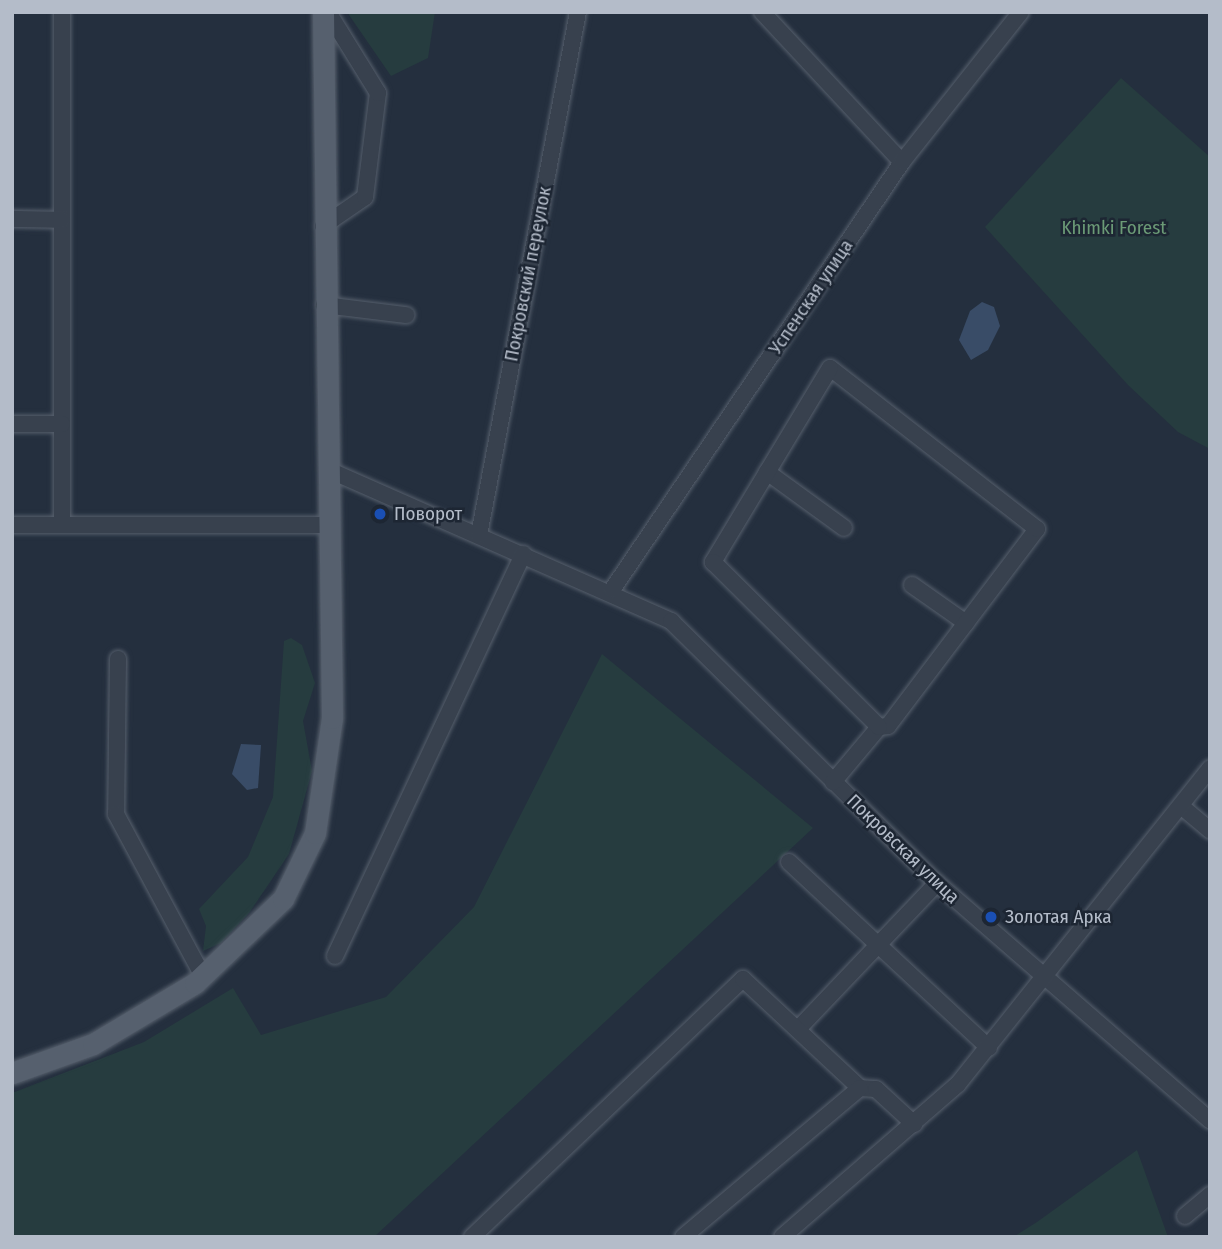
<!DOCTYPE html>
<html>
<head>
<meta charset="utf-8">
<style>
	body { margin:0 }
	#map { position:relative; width:1222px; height:1249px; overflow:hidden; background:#242f3e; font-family:"Fira Sans Condensed",sans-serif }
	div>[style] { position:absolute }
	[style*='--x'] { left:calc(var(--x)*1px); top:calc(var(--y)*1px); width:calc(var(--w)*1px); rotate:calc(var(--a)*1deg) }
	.green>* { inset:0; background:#263c3f }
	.water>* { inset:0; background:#394c67 }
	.roads { filter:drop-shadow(0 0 2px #565f6c) drop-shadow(0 0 2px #565f6c) }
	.minor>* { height:16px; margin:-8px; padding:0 8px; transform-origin:8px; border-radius:8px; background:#38414e }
	.major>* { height:21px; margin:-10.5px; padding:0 10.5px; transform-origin:10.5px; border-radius:10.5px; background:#56606e }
	.dots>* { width:19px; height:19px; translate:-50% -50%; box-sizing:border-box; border:4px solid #1d2633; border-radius:50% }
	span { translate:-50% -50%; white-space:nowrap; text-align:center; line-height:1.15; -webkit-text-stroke:5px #1d2633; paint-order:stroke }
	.park-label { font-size:19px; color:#6b9a76 }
	.street-label { font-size:19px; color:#b4bcc9 }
	.poi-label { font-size:19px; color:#b4bcc9 }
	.left { translate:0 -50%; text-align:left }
	.frame { position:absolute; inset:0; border:14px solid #b4bcc9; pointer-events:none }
</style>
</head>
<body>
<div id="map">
	<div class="green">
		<div style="clip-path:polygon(347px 12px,435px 12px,428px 58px,391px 76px)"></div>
		<div style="clip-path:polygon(1121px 78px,1210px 157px,1210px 449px,1178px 432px,1128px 385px,985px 227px)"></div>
		<div style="clip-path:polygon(291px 638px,302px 645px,315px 683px,303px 721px,312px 771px,289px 854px,249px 913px,221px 943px,203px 951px,206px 926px,199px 909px,248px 857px,273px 797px,284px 641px)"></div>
		<div style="clip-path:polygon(602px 654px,813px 828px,374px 1237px,12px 1237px,12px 1093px,144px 1042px,233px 988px,261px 1035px,386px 997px,474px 907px)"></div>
		<div style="clip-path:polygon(1137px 1150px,1168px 1237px,1013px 1237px,1037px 1222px)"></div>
	</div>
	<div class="water">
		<div style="clip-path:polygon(982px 302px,994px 307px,1000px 326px,988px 350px,971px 360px,959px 340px,970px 311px)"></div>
		<div style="clip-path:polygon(241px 744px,261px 745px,258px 788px,247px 790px,232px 774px)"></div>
	</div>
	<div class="roads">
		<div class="minor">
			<div style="--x:62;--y:12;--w:513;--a:90"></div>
			<div style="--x:762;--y:12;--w:205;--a:47"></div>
			<div style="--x:12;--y:219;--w:50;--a:1.1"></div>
			<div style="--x:323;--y:226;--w:51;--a:-34.6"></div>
			<div style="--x:365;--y:197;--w:105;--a:-82.9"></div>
			<div style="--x:378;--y:93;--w:95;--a:-121.7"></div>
			<div style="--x:324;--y:305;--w:83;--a:7"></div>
			<div style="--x:12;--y:424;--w:50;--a:0"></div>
			<div style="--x:331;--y:471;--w:372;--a:23.8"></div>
			<div style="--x:671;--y:621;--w:373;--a:44.6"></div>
			<div style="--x:937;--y:883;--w:362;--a:41"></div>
			<div style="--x:767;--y:472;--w:95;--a:36"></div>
			<div style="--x:12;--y:525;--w:320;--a:0"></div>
			<div style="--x:479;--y:535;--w:532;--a:-79.28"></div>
			<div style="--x:912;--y:585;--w:66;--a:35.1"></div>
			<div style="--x:612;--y:590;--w:517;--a:-55.88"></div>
			<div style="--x:902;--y:162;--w:191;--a:-51.6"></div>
			<div style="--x:118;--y:659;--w:155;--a:90.7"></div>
			<div style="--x:116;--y:814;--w:184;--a:61.8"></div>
			<div style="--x:833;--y:782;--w:72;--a:-50.1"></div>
			<div style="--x:879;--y:727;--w:9;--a:-6"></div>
			<div style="--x:888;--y:726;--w:247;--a:-52.9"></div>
			<div style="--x:1037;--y:529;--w:262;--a:-142.1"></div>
			<div style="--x:830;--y:368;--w:227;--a:121.1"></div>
			<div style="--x:713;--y:562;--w:234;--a:44.8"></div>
			<div style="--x:1181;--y:806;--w:38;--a:40"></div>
			<div style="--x:789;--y:862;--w:273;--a:42.9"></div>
			<div style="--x:335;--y:956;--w:444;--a:-64.9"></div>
			<div style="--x:798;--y:1029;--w:202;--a:-46.4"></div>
			<div style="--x:1185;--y:1216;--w:33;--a:-40"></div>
			<div style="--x:472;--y:1237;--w:374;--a:-43.6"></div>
			<div style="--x:743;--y:979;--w:160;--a:43"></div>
			<div style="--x:860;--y:1088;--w:16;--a:4"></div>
			<div style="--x:876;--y:1089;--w:52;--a:42.6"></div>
			<div style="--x:683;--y:1237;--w:231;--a:-40.1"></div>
			<div style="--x:782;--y:1237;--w:233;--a:-41"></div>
			<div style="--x:958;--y:1084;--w:404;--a:-51.4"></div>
		</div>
		<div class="major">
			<div style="--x:12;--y:1073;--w:86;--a:-19.7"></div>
			<div style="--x:93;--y:1044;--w:119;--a:-30.9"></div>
			<div style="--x:195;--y:983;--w:122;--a:-43.7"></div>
			<div style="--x:283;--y:899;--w:73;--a:-64.1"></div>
			<div style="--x:315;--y:833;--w:116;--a:-81.6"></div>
			<div style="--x:332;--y:718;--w:706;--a:-90.73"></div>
		</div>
	</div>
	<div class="dots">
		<div style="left:380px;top:514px;background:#1a4fb4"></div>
		<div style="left:991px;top:917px;background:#1a4fb4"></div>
	</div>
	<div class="park-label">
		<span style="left:1114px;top:228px">Khimki Forest</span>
	</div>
	<div class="street-label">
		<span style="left:528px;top:274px;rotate:-79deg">Покровский переулок</span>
		<span style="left:811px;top:297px;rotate:-56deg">Успенская улица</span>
		<span style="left:903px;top:849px;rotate:44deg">Покровская улица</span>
	</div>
	<div class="poi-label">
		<span class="left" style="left:394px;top:514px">Поворот</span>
		<span class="left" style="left:1005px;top:917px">Золотая Арка</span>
	</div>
	<div class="frame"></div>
</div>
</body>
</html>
